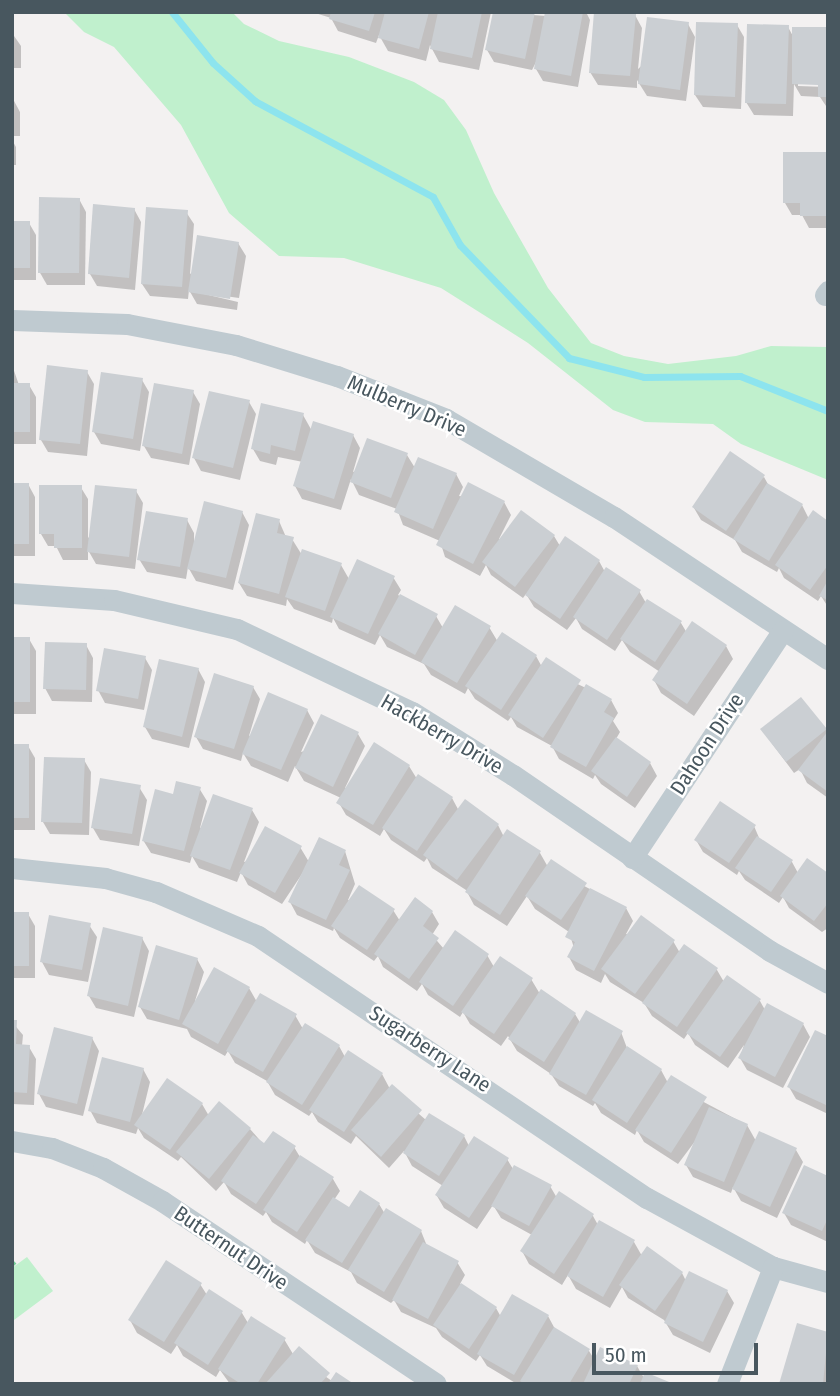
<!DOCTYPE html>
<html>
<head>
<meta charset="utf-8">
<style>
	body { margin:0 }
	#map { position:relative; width:840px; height:1396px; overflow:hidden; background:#f3f1f1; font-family:"Fira Sans Condensed",sans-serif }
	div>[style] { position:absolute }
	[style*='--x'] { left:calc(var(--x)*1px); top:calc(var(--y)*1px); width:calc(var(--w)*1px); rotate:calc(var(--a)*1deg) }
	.green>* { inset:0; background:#c0f0cd }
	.shadow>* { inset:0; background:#0003 }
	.stream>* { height:7px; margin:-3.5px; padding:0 3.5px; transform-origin:3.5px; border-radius:3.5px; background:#8de4ee }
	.building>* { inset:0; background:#cbcfd3 }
	.path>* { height:4.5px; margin-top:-2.25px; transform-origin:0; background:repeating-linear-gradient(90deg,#77cf9a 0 5px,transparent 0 8.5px) }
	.minor>* { height:21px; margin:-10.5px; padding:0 10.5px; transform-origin:10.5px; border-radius:10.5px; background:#bfcad0 }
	span { translate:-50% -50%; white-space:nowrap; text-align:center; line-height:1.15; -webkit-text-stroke:5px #fff; paint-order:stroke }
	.street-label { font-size:21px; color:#48575f }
	.frame { position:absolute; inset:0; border:14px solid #48575f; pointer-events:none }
	.scale { position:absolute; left:592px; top:1343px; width:166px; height:32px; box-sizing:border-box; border:4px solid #48575f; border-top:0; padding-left:9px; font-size:21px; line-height:24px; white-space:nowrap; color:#48575f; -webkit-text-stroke:5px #fff; paint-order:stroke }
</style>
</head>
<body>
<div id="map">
	<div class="green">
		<div style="clip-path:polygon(64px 12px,232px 12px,244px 24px,279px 41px,349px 57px,414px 82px,444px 100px,466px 130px,494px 193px,548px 288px,591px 343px,624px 356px,668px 364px,736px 356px,771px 346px,828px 347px,828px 480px,741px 444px,713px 424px,645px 422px,613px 410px,528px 343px,441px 288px,344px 258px,279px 256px,229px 213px,181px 125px,114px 47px,84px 32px)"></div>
		<div style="clip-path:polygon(27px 1257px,53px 1291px,14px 1320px,12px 1268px)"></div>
	</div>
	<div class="shadow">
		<div style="clip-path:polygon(312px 12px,491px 12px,479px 70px,439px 62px,430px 45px,426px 61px,388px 51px,379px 35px,376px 43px,338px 31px,331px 18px)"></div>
		<div style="clip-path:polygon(494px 12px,546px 16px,586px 12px,590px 20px,578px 87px,543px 81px,536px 69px,538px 58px,532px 70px,494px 62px,487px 50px)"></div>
		<div style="clip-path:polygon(596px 12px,635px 15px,642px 28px,638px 69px,688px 24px,695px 37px,686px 101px,647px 96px,637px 80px,637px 88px,598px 85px,590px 72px)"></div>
		<div style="clip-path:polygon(737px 25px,744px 37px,741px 109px,703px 107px,695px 95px)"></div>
		<div style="clip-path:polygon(evenodd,788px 27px,794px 38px,828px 29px,828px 109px,820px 97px,801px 96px,794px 84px,793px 116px,754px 115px,746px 102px,788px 27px,798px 83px,827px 83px,827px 87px,798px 86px,798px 83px)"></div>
		<div style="clip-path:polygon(12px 33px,21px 46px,21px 68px,12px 68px)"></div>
		<div style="clip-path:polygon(13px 99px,20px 112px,20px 136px,12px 136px)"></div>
		<div style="clip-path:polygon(12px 140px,16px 147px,16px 165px,12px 165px)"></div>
		<div style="clip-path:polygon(826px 154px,828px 228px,809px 228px,802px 215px,792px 215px,785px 203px)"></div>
		<div style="clip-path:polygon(79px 199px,86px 212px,85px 285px,47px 285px,39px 271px)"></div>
		<div style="clip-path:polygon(134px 209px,141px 222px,135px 290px,97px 286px,90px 274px)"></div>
		<div style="clip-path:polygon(186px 212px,194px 224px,190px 274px,238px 243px,246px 256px,239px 298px,196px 292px,238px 302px,237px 310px,197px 304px,189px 290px,188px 299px,150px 296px,142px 284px)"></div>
		<div style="clip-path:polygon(12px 223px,29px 223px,36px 235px,36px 280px,12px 280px)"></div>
		<div style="clip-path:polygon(12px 365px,19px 385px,29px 385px,36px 397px,36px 444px,12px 444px)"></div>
		<div style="clip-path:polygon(87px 372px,94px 384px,87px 456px,48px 452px,41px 440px)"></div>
		<div style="clip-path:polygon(142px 380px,149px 392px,140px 451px,101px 444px,94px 432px)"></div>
		<div style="clip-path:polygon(193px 392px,200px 404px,189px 465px,151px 458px,144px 446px)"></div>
		<div style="clip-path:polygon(249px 402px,256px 414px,240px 480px,201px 471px,194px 458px)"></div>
		<div style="clip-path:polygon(303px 415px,312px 431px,353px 435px,360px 448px,353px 472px,407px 455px,415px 468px,456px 474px,463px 487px,459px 496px,504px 502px,511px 515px,499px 539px,554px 536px,560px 546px,599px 561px,605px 572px,639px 591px,646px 603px,681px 623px,687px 633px,726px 646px,733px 659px,694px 716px,661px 693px,654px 680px,660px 672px,630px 652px,622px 640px,615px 651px,582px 629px,576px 618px,567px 630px,534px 607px,526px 594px,523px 598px,491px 575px,486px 565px,480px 576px,445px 557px,440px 541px,403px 525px,397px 509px,359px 495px,351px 479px,341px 510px,302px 499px,295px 486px,303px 462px,278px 457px,276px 465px,260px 461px,253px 449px)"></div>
		<div style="clip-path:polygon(764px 477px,769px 486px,802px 505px,809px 519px,828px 523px,828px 607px,821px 596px,818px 601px,784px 578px,779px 568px,777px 572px,742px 552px,735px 540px,701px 520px,694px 508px)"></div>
		<div style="clip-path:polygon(12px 484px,28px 484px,35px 497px,35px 556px,12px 556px)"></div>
		<div style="clip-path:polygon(80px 486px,88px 499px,88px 538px,136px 491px,143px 503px,135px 569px,96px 564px,88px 550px,88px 560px,63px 560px,56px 546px,48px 546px,41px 534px)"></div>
		<div style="clip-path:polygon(242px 512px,249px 525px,233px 590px,196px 581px,188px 567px,186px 579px,147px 572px,139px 559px,187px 520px,194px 533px,194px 549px)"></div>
		<div style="clip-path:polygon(279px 521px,286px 537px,292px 539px,302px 555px,341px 565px,349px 579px,393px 577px,401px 590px,398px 595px,436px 616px,443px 628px,489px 627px,498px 642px,536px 656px,542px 667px,611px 700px,618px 713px,613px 721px,620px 732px,616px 739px,650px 763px,657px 776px,635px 808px,601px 784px,595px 775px,593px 779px,559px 759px,552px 746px,517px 727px,511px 717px,508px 721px,475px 699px,468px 688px,465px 694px,431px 675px,424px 664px,387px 647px,380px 635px,375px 645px,339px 629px,333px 618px,332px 623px,294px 609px,287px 599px,286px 606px,247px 596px,239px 583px)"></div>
		<div style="clip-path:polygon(12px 639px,29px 639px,36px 651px,36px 714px,12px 714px)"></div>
		<div style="clip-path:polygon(86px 645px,93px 658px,92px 702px,52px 701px,45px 688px)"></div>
		<div style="clip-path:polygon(145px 658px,152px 670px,144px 710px,105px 703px,98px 690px)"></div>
		<div style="clip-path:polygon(198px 669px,205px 682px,189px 748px,152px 739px,145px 727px)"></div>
		<div style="clip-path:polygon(253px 687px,260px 699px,249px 736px,307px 710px,314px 723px,301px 752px,358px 734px,365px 746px,345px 788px,409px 766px,417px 779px,452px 798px,459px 811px,498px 825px,504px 837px,507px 832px,540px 853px,548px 867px,626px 908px,633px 921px,626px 934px,673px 941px,680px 953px,684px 947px,717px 970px,724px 982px,760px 1001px,765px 1010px,803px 1024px,810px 1037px,783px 1088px,747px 1070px,740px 1058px,744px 1045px,728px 1068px,695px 1045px,688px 1033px,684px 1039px,652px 1016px,644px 1003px,610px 982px,605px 974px,601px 983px,576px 970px,569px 957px,574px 948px,569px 932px,535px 909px,527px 896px,507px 926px,474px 905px,466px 890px,432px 868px,427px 858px,424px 862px,391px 840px,384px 829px,380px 836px,346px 815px,339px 803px,341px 798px,304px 781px,295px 766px,288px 782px,251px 766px,243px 753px,241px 761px,203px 749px,196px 737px)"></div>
		<div style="clip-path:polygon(762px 730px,826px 730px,828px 798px,807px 783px,800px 769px,794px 773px)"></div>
		<div style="clip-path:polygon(12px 746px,28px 746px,35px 758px,35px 830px,12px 830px)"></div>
		<div style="clip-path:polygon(84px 760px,91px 772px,89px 835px,50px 834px,43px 822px)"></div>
		<div style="clip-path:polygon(139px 787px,147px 800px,139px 846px,100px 840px,93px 828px)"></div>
		<div style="clip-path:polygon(199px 788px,207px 801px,200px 828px,252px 810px,259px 822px,244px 862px,300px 847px,309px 862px,345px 851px,355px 884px,348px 900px,393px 910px,400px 921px,432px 912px,439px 924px,432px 935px,444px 949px,487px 955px,494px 967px,531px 979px,540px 994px,575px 1014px,581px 1024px,621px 1032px,627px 1048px,661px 1070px,668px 1083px,747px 1125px,756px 1141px,796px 1150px,803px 1162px,777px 1218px,741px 1201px,733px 1187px,731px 1193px,693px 1177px,686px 1165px,696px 1140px,678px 1164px,644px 1142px,637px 1130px,635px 1135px,601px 1113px,595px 1103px,593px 1106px,559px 1086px,551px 1074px,517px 1051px,508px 1036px,501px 1046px,470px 1024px,463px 1012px,460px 1017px,428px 995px,422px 984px,417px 991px,383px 967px,378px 956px,374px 961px,340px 938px,334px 928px,333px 931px,297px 915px,290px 902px,306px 868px,282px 904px,248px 885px,241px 872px,237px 882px,199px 868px,192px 856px,190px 863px,151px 853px,143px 840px,174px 796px)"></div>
		<div style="clip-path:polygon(754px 826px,760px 840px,792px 862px,798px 873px,828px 875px,828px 928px,822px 932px,789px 908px,783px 897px,779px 903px,745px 880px,739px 871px,737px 875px,703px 852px,696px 840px)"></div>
		<div style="clip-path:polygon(12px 914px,28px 914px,35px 926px,35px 978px,12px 978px)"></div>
		<div style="clip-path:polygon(89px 925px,97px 937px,88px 982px,49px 975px,42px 962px)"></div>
		<div style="clip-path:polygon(142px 938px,149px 951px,134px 1017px,96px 1008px,89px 996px)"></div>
		<div style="clip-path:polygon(197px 959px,204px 972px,195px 1001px,249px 988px,257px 1002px,295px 1015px,303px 1029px,339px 1046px,345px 1057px,382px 1074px,390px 1089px,426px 1120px,464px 1136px,469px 1146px,507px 1159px,513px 1169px,550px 1186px,557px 1198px,593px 1216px,598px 1225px,634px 1242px,642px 1256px,682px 1273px,686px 1281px,727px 1291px,734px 1303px,710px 1353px,673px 1335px,664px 1320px,628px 1298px,622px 1287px,610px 1308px,576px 1289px,568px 1275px,562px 1285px,529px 1264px,522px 1251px,532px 1235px,501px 1218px,493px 1205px,477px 1229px,444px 1208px,437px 1196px,443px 1186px,412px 1166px,404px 1151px,389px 1168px,356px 1136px,351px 1144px,318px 1122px,312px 1112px,309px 1116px,275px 1095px,267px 1081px,235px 1063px,228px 1051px,225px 1056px,191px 1037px,187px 1029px,147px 1019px,140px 1007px)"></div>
		<div style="clip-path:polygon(12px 1022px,23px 1035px,22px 1046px,29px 1047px,36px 1059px,34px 1105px,12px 1104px)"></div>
		<div style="clip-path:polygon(92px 1038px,99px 1051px,83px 1116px,46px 1107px,39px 1094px)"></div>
		<div style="clip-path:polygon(828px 1038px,828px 1114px,796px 1099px,789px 1087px)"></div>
		<div style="clip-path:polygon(143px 1069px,150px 1082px,141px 1119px,202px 1104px,209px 1116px,250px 1129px,265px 1146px,294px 1147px,300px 1157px,333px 1179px,340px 1191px,334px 1200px,350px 1210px,379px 1204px,385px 1214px,421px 1231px,427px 1246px,457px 1262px,465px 1275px,460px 1284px,496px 1308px,501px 1317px,548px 1316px,555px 1329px,589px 1351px,596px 1362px,637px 1366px,644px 1378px,670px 1384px,517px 1384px,487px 1366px,480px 1355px,476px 1361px,442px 1337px,436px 1328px,401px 1312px,394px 1300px,391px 1303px,357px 1283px,351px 1272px,315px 1253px,307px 1240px,305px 1244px,272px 1222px,266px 1212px,263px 1216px,231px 1194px,224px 1182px,216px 1191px,181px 1157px,178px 1161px,144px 1138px,138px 1128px,136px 1134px,97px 1123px,90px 1110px)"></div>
		<div style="clip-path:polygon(828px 1178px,828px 1242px,791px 1225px,784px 1213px)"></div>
		<div style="clip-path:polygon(200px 1284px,207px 1295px,209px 1291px,242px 1313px,248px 1323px,284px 1339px,293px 1354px,332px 1381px,351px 1384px,230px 1384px,220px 1370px,216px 1377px,183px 1356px,177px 1345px,171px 1354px,137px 1333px,130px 1320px)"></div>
		<div style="clip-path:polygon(828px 1334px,828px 1384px,780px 1384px)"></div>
	</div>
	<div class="stream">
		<div style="--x:172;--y:12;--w:65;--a:51.2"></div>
		<div style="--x:213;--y:63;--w:57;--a:42.1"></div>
		<div style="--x:255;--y:101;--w:202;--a:28.3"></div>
		<div style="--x:433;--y:197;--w:55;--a:60.6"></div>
		<div style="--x:460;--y:245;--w:157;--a:46"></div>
		<div style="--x:569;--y:358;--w:77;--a:14.2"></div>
		<div style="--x:644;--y:377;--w:96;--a:-0.6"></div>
		<div style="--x:740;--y:376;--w:95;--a:21.7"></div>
	</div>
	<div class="building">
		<div style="clip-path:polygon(331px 12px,375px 12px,369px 31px,329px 19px)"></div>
		<div style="clip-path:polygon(385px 12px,429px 12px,419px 49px,378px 38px)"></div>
		<div style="clip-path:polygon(438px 12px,482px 12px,472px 58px,430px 49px)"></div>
		<div style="clip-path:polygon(493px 12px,535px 12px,525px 59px,485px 50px)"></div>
		<div style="clip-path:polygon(545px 12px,583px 12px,571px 76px,534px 69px)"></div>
		<div style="clip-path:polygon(594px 12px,636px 14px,630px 76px,589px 73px)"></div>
		<div style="clip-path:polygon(647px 17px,689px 22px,680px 90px,638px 84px)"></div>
		<div style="clip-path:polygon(696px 22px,738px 23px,735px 97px,694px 95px)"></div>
		<div style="clip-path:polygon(747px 24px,789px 25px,786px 104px,745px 103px)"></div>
		<div style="clip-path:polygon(792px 27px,828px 27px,828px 97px,818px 97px,818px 85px,792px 84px)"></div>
		<div style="clip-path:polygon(783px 152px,827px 152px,827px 216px,800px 216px,800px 203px,783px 203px)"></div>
		<div style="clip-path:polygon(39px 197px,80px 198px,79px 273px,38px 273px)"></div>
		<div style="clip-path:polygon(93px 204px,135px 208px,129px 278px,88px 274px)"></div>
		<div style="clip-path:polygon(146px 207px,188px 210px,182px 287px,141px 284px)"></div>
		<div style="clip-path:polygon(12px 221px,30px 221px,30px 268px,12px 268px)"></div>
		<div style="clip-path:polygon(197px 235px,239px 242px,230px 299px,188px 292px)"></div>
		<div style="clip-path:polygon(47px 365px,88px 370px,80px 444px,39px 440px)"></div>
		<div style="clip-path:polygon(101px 372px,143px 378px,133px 439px,92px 432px)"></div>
		<div style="clip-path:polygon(12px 383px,30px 383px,30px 432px,12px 432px)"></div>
		<div style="clip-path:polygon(154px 383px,194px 390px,182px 454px,142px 446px)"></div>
		<div style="clip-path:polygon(209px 391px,250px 400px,233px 468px,192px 458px)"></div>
		<div style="clip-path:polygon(261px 403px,304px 413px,295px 451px,271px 445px,270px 454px,251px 449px)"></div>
		<div style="clip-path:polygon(313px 421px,354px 434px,334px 499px,293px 486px)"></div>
		<div style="clip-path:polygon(367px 438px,408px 453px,391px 498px,350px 482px)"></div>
		<div style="clip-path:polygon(730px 451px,765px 475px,726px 531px,692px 507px)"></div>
		<div style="clip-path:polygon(418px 457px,457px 473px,433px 529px,394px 512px)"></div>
		<div style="clip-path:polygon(468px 482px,505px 501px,473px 564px,436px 545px)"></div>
		<div style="clip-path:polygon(12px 483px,29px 483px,29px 544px,12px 544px)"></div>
		<div style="clip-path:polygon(767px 483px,803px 504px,769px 561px,733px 539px)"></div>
		<div style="clip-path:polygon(39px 485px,82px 485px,82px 548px,54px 548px,54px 534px,39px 534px)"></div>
		<div style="clip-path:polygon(95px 485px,137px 489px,129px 557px,87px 552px)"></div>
		<div style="clip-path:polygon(204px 501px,243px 511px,226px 578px,187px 569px)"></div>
		<div style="clip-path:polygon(521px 510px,555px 535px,515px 587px,482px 562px)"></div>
		<div style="clip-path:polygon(813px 510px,828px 521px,828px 565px,810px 590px,775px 565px)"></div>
		<div style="clip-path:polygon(146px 511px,188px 518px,180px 567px,137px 560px)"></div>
		<div style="clip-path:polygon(256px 513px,280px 519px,277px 533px,294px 537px,279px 594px,238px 583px)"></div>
		<div style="clip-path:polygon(565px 536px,600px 560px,560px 619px,525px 595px)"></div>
		<div style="clip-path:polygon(302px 549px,342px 563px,325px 611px,285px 597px)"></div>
		<div style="clip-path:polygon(357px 559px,395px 576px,368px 634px,330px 617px)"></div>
		<div style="clip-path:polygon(606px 567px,641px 590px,607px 640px,573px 617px)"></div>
		<div style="clip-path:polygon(828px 580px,828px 600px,819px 596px)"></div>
		<div style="clip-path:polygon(400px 594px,438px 614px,415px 655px,378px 634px)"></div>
		<div style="clip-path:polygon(647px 599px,682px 621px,655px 662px,620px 639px)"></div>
		<div style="clip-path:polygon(455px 605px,491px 626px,457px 683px,421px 662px)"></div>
		<div style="clip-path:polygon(692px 621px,727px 645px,687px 704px,652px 680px)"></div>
		<div style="clip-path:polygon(502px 632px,537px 655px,501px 710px,465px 686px)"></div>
		<div style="clip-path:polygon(12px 637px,30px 637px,30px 702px,12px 702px)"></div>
		<div style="clip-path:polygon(45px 642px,87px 643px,86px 690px,43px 689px)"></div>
		<div style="clip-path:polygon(104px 648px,146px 656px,138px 699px,96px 691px)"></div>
		<div style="clip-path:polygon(546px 657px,581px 680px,543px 738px,508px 715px)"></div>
		<div style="clip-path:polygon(159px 659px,199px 668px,182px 737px,143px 727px)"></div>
		<div style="clip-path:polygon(214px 673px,254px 686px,234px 749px,194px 737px)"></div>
		<div style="clip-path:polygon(586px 684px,612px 699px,604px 712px,614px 718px,586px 767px,550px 747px)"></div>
		<div style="clip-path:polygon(268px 692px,308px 709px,281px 770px,242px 754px)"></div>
		<div style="clip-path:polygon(801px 697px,827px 729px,786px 762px,760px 729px)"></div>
		<div style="clip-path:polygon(321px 714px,359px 732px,333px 787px,295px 768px)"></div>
		<div style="clip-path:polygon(828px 731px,828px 792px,798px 770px)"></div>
		<div style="clip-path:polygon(616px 737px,651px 762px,627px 797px,591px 771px)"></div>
		<div style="clip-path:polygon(374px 742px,410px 765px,373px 825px,336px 803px)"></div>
		<div style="clip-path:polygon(12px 744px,29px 744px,29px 818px,12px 818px)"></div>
		<div style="clip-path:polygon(44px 757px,85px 758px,82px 823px,41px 822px)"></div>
		<div style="clip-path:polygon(418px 774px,453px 797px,417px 851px,382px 828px)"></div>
		<div style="clip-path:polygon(100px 778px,141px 785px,132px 834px,91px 828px)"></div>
		<div style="clip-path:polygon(176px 781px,201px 787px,184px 851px,142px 841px,155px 789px,173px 794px)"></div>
		<div style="clip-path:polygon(213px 794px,253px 808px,230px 870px,190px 856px)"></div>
		<div style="clip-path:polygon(465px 799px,499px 824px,457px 880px,423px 855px)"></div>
		<div style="clip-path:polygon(720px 801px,756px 825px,729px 863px,694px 840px)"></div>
		<div style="clip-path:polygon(265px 826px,302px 846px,275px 893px,239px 873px)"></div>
		<div style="clip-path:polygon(507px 829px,541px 851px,500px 915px,465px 892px)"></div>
		<div style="clip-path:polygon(757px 836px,793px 860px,771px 892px,735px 868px)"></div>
		<div style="clip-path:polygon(319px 837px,346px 850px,339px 865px,350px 870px,326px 920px,288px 902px)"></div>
		<div style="clip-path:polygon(807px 858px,828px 873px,828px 903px,814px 921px,780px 896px)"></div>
		<div style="clip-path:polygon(551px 859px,587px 883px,561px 920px,525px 896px)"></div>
		<div style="clip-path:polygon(359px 885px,395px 909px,367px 950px,331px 926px)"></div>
		<div style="clip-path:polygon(590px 888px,627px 907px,594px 971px,567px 957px,575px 942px,565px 937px)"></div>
		<div style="clip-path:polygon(415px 897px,433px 911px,423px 926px,439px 938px,409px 979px,374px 954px)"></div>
		<div style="clip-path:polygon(12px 912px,29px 912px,29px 966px,12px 966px)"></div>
		<div style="clip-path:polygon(49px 915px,91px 923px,82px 970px,40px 962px)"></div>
		<div style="clip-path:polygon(641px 915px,675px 940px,635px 994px,601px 969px)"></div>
		<div style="clip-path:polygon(103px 927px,143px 937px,128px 1006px,87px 996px)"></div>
		<div style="clip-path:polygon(455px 930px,489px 954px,453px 1006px,419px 982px)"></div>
		<div style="clip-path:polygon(684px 944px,718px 968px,677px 1027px,642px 1003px)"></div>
		<div style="clip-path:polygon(156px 945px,198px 958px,179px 1020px,138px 1007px)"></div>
		<div style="clip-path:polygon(500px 956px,533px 978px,494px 1034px,461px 1012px)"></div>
		<div style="clip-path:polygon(214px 967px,250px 987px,218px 1044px,182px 1024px)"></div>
		<div style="clip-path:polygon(727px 975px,761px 999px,720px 1057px,686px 1033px)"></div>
		<div style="clip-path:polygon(541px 989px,576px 1013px,544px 1062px,508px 1039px)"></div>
		<div style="clip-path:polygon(260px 993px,297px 1014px,263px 1072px,226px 1051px)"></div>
		<div style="clip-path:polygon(767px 1003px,804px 1023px,775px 1077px,738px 1058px)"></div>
		<div style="clip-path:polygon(586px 1010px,623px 1031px,586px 1095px,549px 1074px)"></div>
		<div style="clip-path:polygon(12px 1020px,17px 1020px,16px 1044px,30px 1045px,27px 1093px,12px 1092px)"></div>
		<div style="clip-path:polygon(305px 1023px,340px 1045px,302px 1105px,266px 1082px)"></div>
		<div style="clip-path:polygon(54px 1027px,93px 1037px,77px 1104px,37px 1094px)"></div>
		<div style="clip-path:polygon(815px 1030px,828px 1036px,826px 1105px,787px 1087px)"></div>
		<div style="clip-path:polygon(627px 1046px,662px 1069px,627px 1123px,592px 1100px)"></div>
		<div style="clip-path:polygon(348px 1050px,383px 1073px,344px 1132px,309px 1110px)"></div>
		<div style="clip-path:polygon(102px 1057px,144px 1068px,130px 1122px,88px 1111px)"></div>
		<div style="clip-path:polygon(671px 1075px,707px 1097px,671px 1153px,635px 1130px)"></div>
		<div style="clip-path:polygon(167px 1078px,203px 1103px,170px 1150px,134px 1125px)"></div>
		<div style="clip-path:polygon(392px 1084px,422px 1110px,381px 1157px,351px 1130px)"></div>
		<div style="clip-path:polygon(219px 1101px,251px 1128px,209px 1179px,176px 1152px)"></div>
		<div style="clip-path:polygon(709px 1107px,748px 1124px,724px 1182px,684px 1165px)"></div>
		<div style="clip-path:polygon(429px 1113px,465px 1135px,439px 1176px,403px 1153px)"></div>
		<div style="clip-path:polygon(273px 1131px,296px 1146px,256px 1204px,221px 1181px,253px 1135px,264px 1143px)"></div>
		<div style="clip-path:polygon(759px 1131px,797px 1148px,770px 1207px,732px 1189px)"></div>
		<div style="clip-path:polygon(474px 1136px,509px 1158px,469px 1218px,435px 1195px)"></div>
		<div style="clip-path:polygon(300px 1155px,334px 1177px,297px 1232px,263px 1210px)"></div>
		<div style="clip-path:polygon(514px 1165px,552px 1185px,529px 1226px,491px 1206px)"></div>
		<div style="clip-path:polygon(804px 1165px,828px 1176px,828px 1218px,822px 1231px,782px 1213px)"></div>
		<div style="clip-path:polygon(360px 1190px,380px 1203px,342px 1263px,305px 1240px,333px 1197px,349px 1207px)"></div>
		<div style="clip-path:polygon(559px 1191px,594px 1214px,554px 1274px,520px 1251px)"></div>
		<div style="clip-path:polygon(386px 1208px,422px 1230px,384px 1292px,348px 1270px)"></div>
		<div style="clip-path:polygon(599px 1220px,635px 1240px,603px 1297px,567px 1276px)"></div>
		<div style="clip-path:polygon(423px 1242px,459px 1261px,428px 1319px,392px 1300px)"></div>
		<div style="clip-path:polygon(647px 1246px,683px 1272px,655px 1311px,619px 1285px)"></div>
		<div style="clip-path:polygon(166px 1260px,202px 1283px,164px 1342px,128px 1320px)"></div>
		<div style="clip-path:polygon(689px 1271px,728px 1290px,703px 1342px,664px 1323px)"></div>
		<div style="clip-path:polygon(461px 1283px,497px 1307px,469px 1349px,433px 1325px)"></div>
		<div style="clip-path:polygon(209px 1289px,243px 1311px,208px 1365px,174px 1343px)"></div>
		<div style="clip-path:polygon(512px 1294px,549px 1315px,514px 1375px,477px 1354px)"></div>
		<div style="clip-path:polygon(251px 1316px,286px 1338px,257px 1384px,241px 1384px,218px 1369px)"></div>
		<div style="clip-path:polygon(797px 1323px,828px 1332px,823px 1384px,779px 1384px)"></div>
		<div style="clip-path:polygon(554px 1327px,590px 1349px,569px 1384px,525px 1384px,520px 1381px)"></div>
		<div style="clip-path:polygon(299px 1346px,330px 1373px,320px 1384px,265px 1384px)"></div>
		<div style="clip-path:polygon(600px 1347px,638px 1365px,629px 1384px,583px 1384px)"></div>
		<div style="clip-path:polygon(336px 1372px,354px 1384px,328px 1384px)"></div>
		<div style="clip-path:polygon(645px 1372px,674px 1384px,640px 1384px)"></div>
	</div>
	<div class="path">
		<div style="--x:12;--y:1262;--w:4;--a:45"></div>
	</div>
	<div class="minor">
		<div style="--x:825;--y:295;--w:5;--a:-53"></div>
		<div style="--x:12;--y:320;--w:115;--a:2"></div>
		<div style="--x:127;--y:324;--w:111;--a:10.9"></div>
		<div style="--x:236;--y:345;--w:106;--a:17.1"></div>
		<div style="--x:337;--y:376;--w:117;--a:21.5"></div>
		<div style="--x:446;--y:419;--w:194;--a:30.3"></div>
		<div style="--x:614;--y:517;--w:257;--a:33.6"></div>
		<div style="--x:12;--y:593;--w:102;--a:3.9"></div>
		<div style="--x:114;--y:600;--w:126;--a:13.3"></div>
		<div style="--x:237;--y:629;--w:194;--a:25.4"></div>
		<div style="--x:412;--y:712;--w:119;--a:32"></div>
		<div style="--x:513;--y:775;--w:311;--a:34.4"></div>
		<div style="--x:770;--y:951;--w:66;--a:28.9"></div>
		<div style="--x:632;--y:858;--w:272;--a:-56.5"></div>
		<div style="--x:12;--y:868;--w:94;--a:6.1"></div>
		<div style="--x:105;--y:878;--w:53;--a:15.4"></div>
		<div style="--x:156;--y:892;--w:111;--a:23.3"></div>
		<div style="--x:258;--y:936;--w:469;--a:34"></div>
		<div style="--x:647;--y:1198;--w:144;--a:28.7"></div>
		<div style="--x:773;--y:1267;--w:57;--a:15.3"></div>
		<div style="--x:12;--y:1141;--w:41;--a:9.9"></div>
		<div style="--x:52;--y:1148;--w:55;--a:21.4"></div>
		<div style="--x:103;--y:1168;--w:68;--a:29.2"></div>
		<div style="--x:162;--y:1201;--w:329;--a:33.7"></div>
		<div style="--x:727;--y:1384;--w:126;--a:-68.5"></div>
	</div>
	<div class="street-label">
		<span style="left:407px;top:406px;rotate:23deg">Mulberry Drive</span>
		<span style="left:442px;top:734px;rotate:30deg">Hackberry Drive</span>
		<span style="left:707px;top:744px;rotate:-57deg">Dahoon Drive</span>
		<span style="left:430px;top:1049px;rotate:33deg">Sugarberry Lane</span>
		<span style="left:231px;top:1248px;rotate:34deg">Butternut Drive</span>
	</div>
	<div class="frame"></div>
	<div class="scale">50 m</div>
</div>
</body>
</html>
